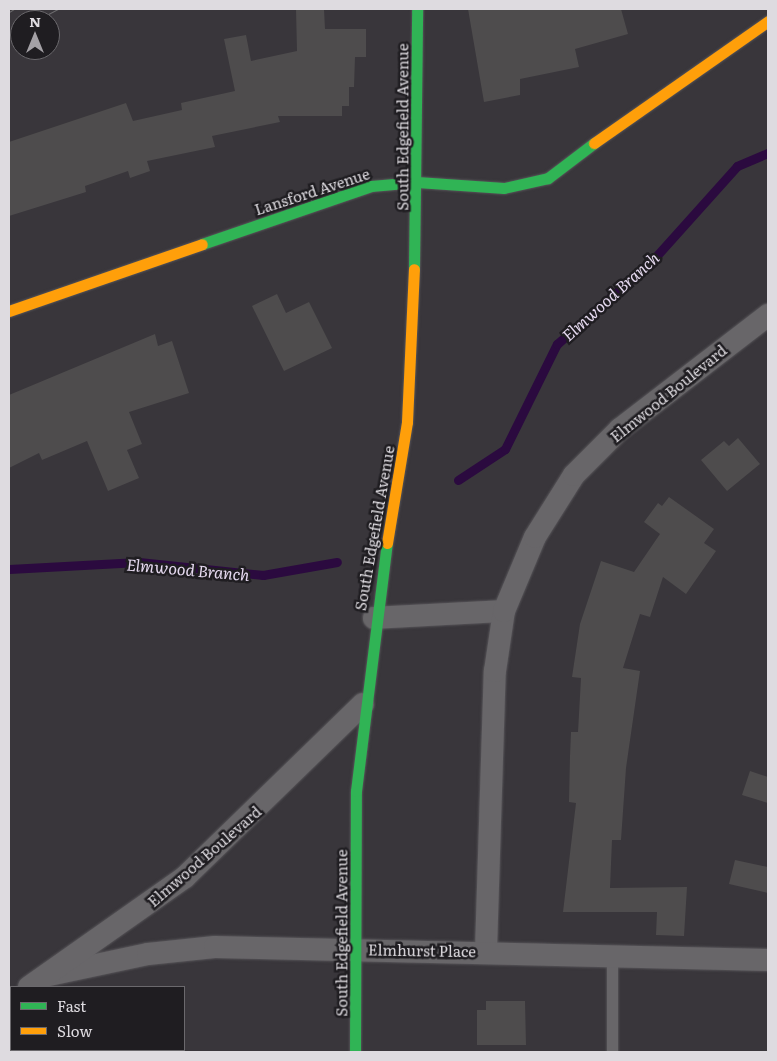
<!DOCTYPE html>
<html>
<head>
<meta charset="utf-8">
<style>
	body { margin:0 }
	#map { position:relative; width:777px; height:1061px; overflow:hidden; background:#39363b; font-family:Literata,serif }
	div>[style] { position:absolute }
	[style*='--x'] { left:calc(var(--x)*1px); top:calc(var(--y)*1px); width:calc(var(--w)*1px); rotate:calc(var(--a)*1deg) }
	.stream>* { height:9px; margin:-4.5px; padding:0 4.5px; transform-origin:4.5px; border-radius:4.5px; background:#2b0a3f }
	.building>* { inset:0; background:#4e4c4d }
	.roads { filter:drop-shadow(0 0 1px #565458) drop-shadow(0 0 1px #565458) }
	.lane>* { height:11px; margin:-5.5px; padding:0 5.5px; transform-origin:5.5px; border-radius:5.5px; background:#686669 }
	.street>* { height:22px; margin:-11px; padding:0 11px; transform-origin:11px; border-radius:11px; background:#686669 }
	.fast>* { height:11px; margin:-5.5px; padding:0 5.5px; transform-origin:5.5px; border-radius:5.5px; background:#30b455 }
	.slow>* { height:11px; margin:-5.5px; padding:0 5.5px; transform-origin:5.5px; border-radius:5.5px; background:#ff9f0a }
	.tram>* { height:1px; margin:-0.5px; padding:0 0.5px; transform-origin:0.5px; border-radius:0.5px; background:#6c6b6d }
	span { translate:-50% -50%; white-space:nowrap; text-align:center; line-height:1.15; -webkit-text-stroke:5px #1f1d21; paint-order:stroke }
	.street-label { font-size:15px; color:#dedbe0 }
	.water-label { font-size:16px; color:#e6daf0; font-style:italic }
	.frame { position:absolute; inset:0; border:10px solid #dedbe0; pointer-events:none }
	.legend { position:absolute; left:10px; top:986px; width:175px; height:65px; box-sizing:border-box; background:#1f1d21; border:1px solid #6b696d; margin:0; padding:6px 9px; list-style:none; font-size:15px; color:#dedbe0 }
	.legend li { display:flex; align-items:center; gap:10px; height:25px }
	.legend b { width:25px; border:1px solid #6b696d }
	.north { position:absolute; left:10px; top:10px; width:50px; height:50px; box-sizing:border-box; background:#1f1d21; border:1px solid #6b696d; border-radius:50%; rotate:0deg; font-size:14px; font-weight:700; line-height:20px; text-align:center; color:#dedbe0 }
	.north::after { content:''; display:block; margin:auto; width:18px; height:22px; background:#a4a1a6; clip-path:polygon(50% 0,100% 100%,50% 72%,0 100%) }
</style>
</head>
<body>
<div id="map">
	<div class="stream">
		<div style="--x:458;--y:480;--w:56;--a:-33.4"></div>
		<div style="--x:505;--y:449;--w:117;--a:-63.7"></div>
		<div style="--x:557;--y:344;--w:125;--a:-41.1"></div>
		<div style="--x:651;--y:262;--w:129;--a:-48.1"></div>
		<div style="--x:737;--y:166;--w:34;--a:-23"></div>
		<div style="--x:9;--y:569;--w:130;--a:-3.1"></div>
		<div style="--x:139;--y:562;--w:125;--a:6"></div>
		<div style="--x:263;--y:575;--w:75;--a:-10"></div>
	</div>
	<div class="building">
		<div style="clip-path:polygon(296px 9px,324px 9px,325px 29px,366px 29px,366px 57px,355px 57px,354px 87px,349px 87px,349px 106px,342px 106px,342px 116px,278px 116px,280px 122px,212px 136px,215px 147px,147px 161px,150px 171px,130px 178px,128px 171px,85px 186px,86px 192px,9px 216px,9px 142px,126px 103px,133px 121px,182px 110px,181px 103px,235px 91px,224px 39px,246px 35px,251px 61px,297px 51px)"></div>
		<div style="clip-path:polygon(468px 9px,621px 9px,628px 34px,575px 49px,579px 67px,520px 79px,520px 95px,484px 102px)"></div>
		<div style="clip-path:polygon(277px 294px,286px 313px,309px 302px,332px 348px,284px 371px,252px 306px)"></div>
		<div style="clip-path:polygon(155px 334px,158px 346px,172px 341px,189px 393px,129px 412px,142px 444px,127px 450px,139px 478px,108px 491px,87px 441px,42px 460px,39px 453px,9px 468px,9px 395px)"></div>
		<div style="clip-path:polygon(738px 438px,760px 464px,727px 491px,701px 460px,724px 441px,729px 446px)"></div>
		<div style="clip-path:polygon(669px 497px,714px 529px,704px 543px,716px 551px,686px 594px,663px 577px,650px 617px,640px 614px,623px 668px,640px 671px,626px 768px,621px 840px,612px 840px,610px 888px,687px 887px,684px 936px,656px 935px,657px 912px,563px 912px,576px 803px,569px 802px,570px 756px,571px 732px,578px 732px,581px 678px,572px 677px,580px 624px,601px 561px,634px 572px,660px 534px,644px 522px,658px 503px,662px 506px)"></div>
		<div style="clip-path:polygon(750px 771px,768px 777px,768px 803px,742px 795px)"></div>
		<div style="clip-path:polygon(735px 860px,768px 867px,768px 893px,729px 884px)"></div>
		<div style="clip-path:polygon(486px 1001px,525px 1001px,526px 1045px,477px 1045px,477px 1010px,486px 1010px)"></div>
	</div>
	<div class="roads">
		<div class="lane">
			<div style="--x:612;--y:1052;--w:97;--a:-90"></div>
		</div>
		<div class="street">
			<div style="--x:374;--y:618;--w:130;--a:-3.1"></div>
			<div style="--x:486;--y:950;--w:279;--a:-88.2"></div>
			<div style="--x:495;--y:671;--w:61;--a:-81.5"></div>
			<div style="--x:504;--y:611;--w:80;--a:-67.3"></div>
			<div style="--x:535;--y:537;--w:73;--a:-57.8"></div>
			<div style="--x:574;--y:475;--w:65;--a:-45"></div>
			<div style="--x:620;--y:429;--w:187;--a:-37.6"></div>
			<div style="--x:49;--y:975;--w:101;--a:-12"></div>
			<div style="--x:148;--y:954;--w:67;--a:-6"></div>
			<div style="--x:215;--y:947;--w:553;--a:1.35"></div>
			<div style="--x:29;--y:987;--w:191;--a:-35.2"></div>
			<div style="--x:185;--y:877;--w:248;--a:-44.2"></div>
			<div style="--x:9;--y:1000;--w:2;--a:-27"></div>
		</div>
		<div class="fast">
			<div style="--x:202;--y:244;--w:179;--a:-18.9"></div>
			<div style="--x:371;--y:186;--w:46;--a:-5"></div>
			<div style="--x:417;--y:182;--w:87;--a:3.9"></div>
			<div style="--x:504;--y:188;--w:45;--a:-12.8"></div>
			<div style="--x:548;--y:178;--w:58;--a:-37.3"></div>
			<div style="--x:414;--y:269;--w:260;--a:-89.3"></div>
			<div style="--x:355;--y:1052;--w:261;--a:-89.8"></div>
			<div style="--x:356;--y:791;--w:250;--a:-82.9"></div>
		</div>
		<div class="slow">
			<div style="--x:594;--y:143;--w:213;--a:-35"></div>
			<div style="--x:9;--y:311;--w:204;--a:-19.1"></div>
			<div style="--x:387;--y:543;--w:123;--a:-80.6"></div>
			<div style="--x:407;--y:422;--w:153;--a:-87.4"></div>
		</div>
	</div>
	<div class="tram">
		<div style="--x:9;--y:12;--w:6;--a:-31"></div>
		<div style="--x:37;--y:20;--w:24;--a:-28"></div>
		<div style="--x:9;--y:35;--w:13;--a:-29"></div>
	</div>
	<div class="street-label">
		<span style="left:402px;top:127px;rotate:-90deg">South Edgefield Avenue</span>
		<span style="left:312px;top:191px;rotate:-18deg">Lansford Avenue</span>
		<span style="left:668px;top:393px;rotate:-39deg">Elmwood Boulevard</span>
		<span style="left:374px;top:528px;rotate:-80deg">South Edgefield Avenue</span>
		<span style="left:204px;top:856px;rotate:-41deg">Elmwood Boulevard</span>
		<span style="left:341px;top:933px;rotate:-90deg">South Edgefield Avenue</span>
		<span style="left:422px;top:950px;rotate:1deg">Elmhurst Place</span>
	</div>
	<div class="water-label">
		<span style="left:610px;top:296px;rotate:-42deg">Elmwood Branch</span>
		<span style="left:188px;top:569px;rotate:5deg">Elmwood Branch</span>
	</div>
	<div class="frame"></div>
	<ul class="legend">
	<li><b style="height:6px;background:#30b455"></b>Fast</li>
	<li><b style="height:6px;background:#ff9f0a"></b>Slow</li>
	</ul>
	<div class="north">N</div>
</div>
</body>
</html>
